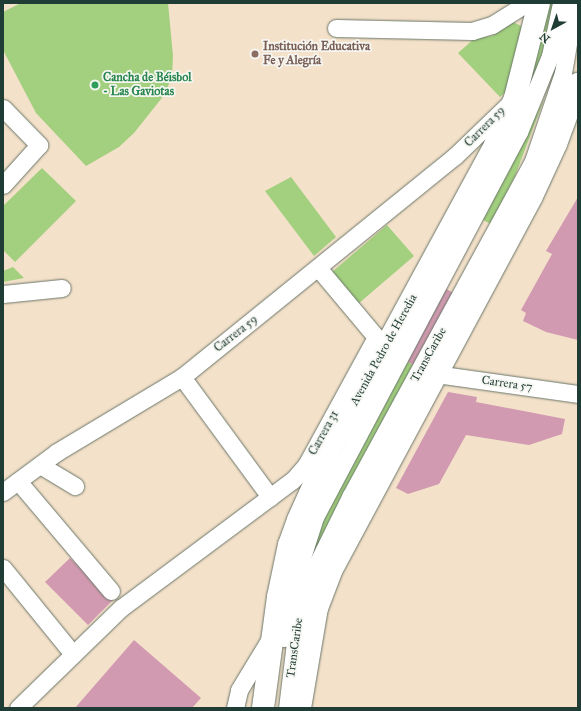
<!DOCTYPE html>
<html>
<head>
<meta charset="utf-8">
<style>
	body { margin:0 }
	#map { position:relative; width:581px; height:711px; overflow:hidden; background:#f4e1ca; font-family:"IM FELL Great Primer",serif }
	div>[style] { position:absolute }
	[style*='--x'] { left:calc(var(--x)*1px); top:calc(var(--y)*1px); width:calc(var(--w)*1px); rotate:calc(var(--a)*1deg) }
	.green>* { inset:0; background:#a2d07e }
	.building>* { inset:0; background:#d19ab0 }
	.roads { filter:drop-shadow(0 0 1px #6a7668) drop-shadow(0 0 1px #6a7668) }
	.minor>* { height:17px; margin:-8.5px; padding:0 8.5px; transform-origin:8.5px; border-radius:8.5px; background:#fff }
	.highway>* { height:22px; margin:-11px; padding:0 11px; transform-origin:11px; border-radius:11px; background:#fff }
	.dots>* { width:11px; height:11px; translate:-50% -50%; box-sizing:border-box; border:2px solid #f6f6f2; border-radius:50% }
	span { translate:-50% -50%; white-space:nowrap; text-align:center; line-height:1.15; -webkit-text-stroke:3.5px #f6f6f2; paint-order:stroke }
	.education-label { font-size:12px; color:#785e54; font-weight:700 }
	.left { translate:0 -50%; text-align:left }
	.leisure-label { font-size:12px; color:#27864d; font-weight:700 }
	.street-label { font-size:12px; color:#1f3d34 }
	.frame { position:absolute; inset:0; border:4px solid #1f3d34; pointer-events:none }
	.north { position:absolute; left:533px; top:8px; width:40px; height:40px; -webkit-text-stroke:3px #f6f6f2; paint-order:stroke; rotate:220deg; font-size:11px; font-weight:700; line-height:16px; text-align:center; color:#1f3d34 }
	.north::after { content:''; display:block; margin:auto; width:14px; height:18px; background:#1f3d34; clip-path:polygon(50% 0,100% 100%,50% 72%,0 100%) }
</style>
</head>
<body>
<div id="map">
	<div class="green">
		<div style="clip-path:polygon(21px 3px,168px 3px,173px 56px,172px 76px,165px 94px,134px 133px,119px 147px,86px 166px,36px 113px,3px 50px,3px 12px)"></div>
		<div style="clip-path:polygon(546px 3px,556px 3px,552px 29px,525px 99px)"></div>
		<div style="clip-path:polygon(513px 22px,525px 28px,509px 89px,500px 97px,458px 53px,475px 38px,492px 36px)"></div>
		<div style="clip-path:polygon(544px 99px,515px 176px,491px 224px,483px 220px)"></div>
		<div style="clip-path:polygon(42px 168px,76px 201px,15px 262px,3px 250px,3px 206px)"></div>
		<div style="clip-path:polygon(291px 177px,336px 237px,314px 256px,265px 191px)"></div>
		<div style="clip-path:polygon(387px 225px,414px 256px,358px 304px,332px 272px)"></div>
		<div style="clip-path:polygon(13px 267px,24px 278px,3px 282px,3px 271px)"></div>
		<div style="clip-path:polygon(404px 360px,418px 367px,314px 557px,305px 561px,314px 528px)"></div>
	</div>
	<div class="building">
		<div style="clip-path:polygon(578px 197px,578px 340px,546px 332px,523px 321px,526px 313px,521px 310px,552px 254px,546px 251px)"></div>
		<div style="clip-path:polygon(443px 287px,457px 295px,418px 367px,404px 360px)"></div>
		<div style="clip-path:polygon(448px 392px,477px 397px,476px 402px,565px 419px,562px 434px,529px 445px,466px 435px,439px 484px,408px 494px,396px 488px)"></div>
		<div style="clip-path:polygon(70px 558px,113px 600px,88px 625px,45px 582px)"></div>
		<div style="clip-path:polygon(134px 640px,201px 698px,192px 708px,75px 708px)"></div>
	</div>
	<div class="roads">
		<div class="minor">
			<div style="--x:336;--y:28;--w:136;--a:1.3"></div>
			<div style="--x:472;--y:31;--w:21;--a:-17"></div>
			<div style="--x:492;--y:25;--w:41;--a:-32.2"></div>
			<div style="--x:3;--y:108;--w:52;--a:45.8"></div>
			<div style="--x:39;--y:145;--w:54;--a:132"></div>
			<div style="--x:3;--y:294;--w:59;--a:-5.8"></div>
			<div style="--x:436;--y:374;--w:143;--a:8"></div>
			<div style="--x:182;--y:377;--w:149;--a:53.7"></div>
			<div style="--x:40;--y:465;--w:41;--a:31"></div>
			<div style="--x:18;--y:481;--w:144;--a:49.8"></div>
			<div style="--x:3;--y:492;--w:67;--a:-36.5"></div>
			<div style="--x:57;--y:452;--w:146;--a:-31"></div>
			<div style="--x:182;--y:377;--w:351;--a:-39"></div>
			<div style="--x:455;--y:156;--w:75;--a:-43.9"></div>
			<div style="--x:3;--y:568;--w:111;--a:50.9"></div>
			<div style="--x:284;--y:638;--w:50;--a:-80.7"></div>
			<div style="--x:292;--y:589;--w:76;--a:-72.3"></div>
			<div style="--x:315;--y:517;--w:436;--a:-62.1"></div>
			<div style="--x:519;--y:132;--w:82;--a:-67.8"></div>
			<div style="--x:550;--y:56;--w:54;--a:-78.3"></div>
			<div style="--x:18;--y:708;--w:144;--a:-44.2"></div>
			<div style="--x:121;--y:608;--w:214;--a:-36.7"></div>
			<div style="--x:293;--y:480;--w:20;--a:-49"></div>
			<div style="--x:306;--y:465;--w:146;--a:-61.3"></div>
			<div style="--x:376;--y:337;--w:89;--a:-130"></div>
			<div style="--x:235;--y:708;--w:18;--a:-77"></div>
			<div style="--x:239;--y:690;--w:60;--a:-58.7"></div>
			<div style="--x:287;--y:708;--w:83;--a:-83"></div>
			<div style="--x:297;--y:626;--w:54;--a:-73.9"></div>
			<div style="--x:312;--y:574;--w:88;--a:-63.7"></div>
			<div style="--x:351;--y:495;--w:380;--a:-61.4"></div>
			<div style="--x:533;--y:161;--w:93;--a:-71.2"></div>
			<div style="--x:563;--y:73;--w:71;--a:-80.3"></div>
		</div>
		<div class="highway">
			<div style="--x:263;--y:708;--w:112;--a:-82.3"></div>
			<div style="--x:278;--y:597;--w:53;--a:-78.1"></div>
			<div style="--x:289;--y:545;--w:27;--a:-70"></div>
			<div style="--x:298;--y:520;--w:76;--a:-65.8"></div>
			<div style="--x:329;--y:451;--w:348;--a:-61.5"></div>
			<div style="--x:495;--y:145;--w:51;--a:-66.9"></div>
			<div style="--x:515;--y:98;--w:98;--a:-75.8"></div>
			<div style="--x:300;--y:708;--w:101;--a:-80.4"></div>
			<div style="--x:317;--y:608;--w:42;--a:-69"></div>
			<div style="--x:332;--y:569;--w:423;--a:-61.8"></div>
			<div style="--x:532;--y:196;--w:57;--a:-65.2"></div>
			<div style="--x:556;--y:144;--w:64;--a:-69.9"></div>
		</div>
	</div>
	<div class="dots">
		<div style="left:255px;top:54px;background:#8d6e63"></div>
		<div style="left:95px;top:85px;background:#2e9e5b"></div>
	</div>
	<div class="education-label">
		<span class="left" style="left:263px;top:54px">Institución Educativa<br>Fe y Alegría</span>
	</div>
	<div class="leisure-label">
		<span class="left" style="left:103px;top:85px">Cancha de Béisbol<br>- Las Gaviotas</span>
	</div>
	<div class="street-label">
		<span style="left:485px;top:127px;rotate:-45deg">Carrera 59</span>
		<span style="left:236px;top:334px;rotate:-38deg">Carrera 59</span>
		<span style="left:384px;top:350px;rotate:-61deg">Avenida Pedro de Heredia</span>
		<span style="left:429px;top:355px;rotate:-61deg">TransCaribe</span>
		<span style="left:507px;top:384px;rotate:8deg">Carrera 57</span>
		<span style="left:324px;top:433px;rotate:-61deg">Carrera 31</span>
		<span style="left:295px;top:648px;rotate:-82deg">TransCaribe</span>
	</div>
	<div class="frame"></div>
	<div class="north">N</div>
</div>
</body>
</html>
